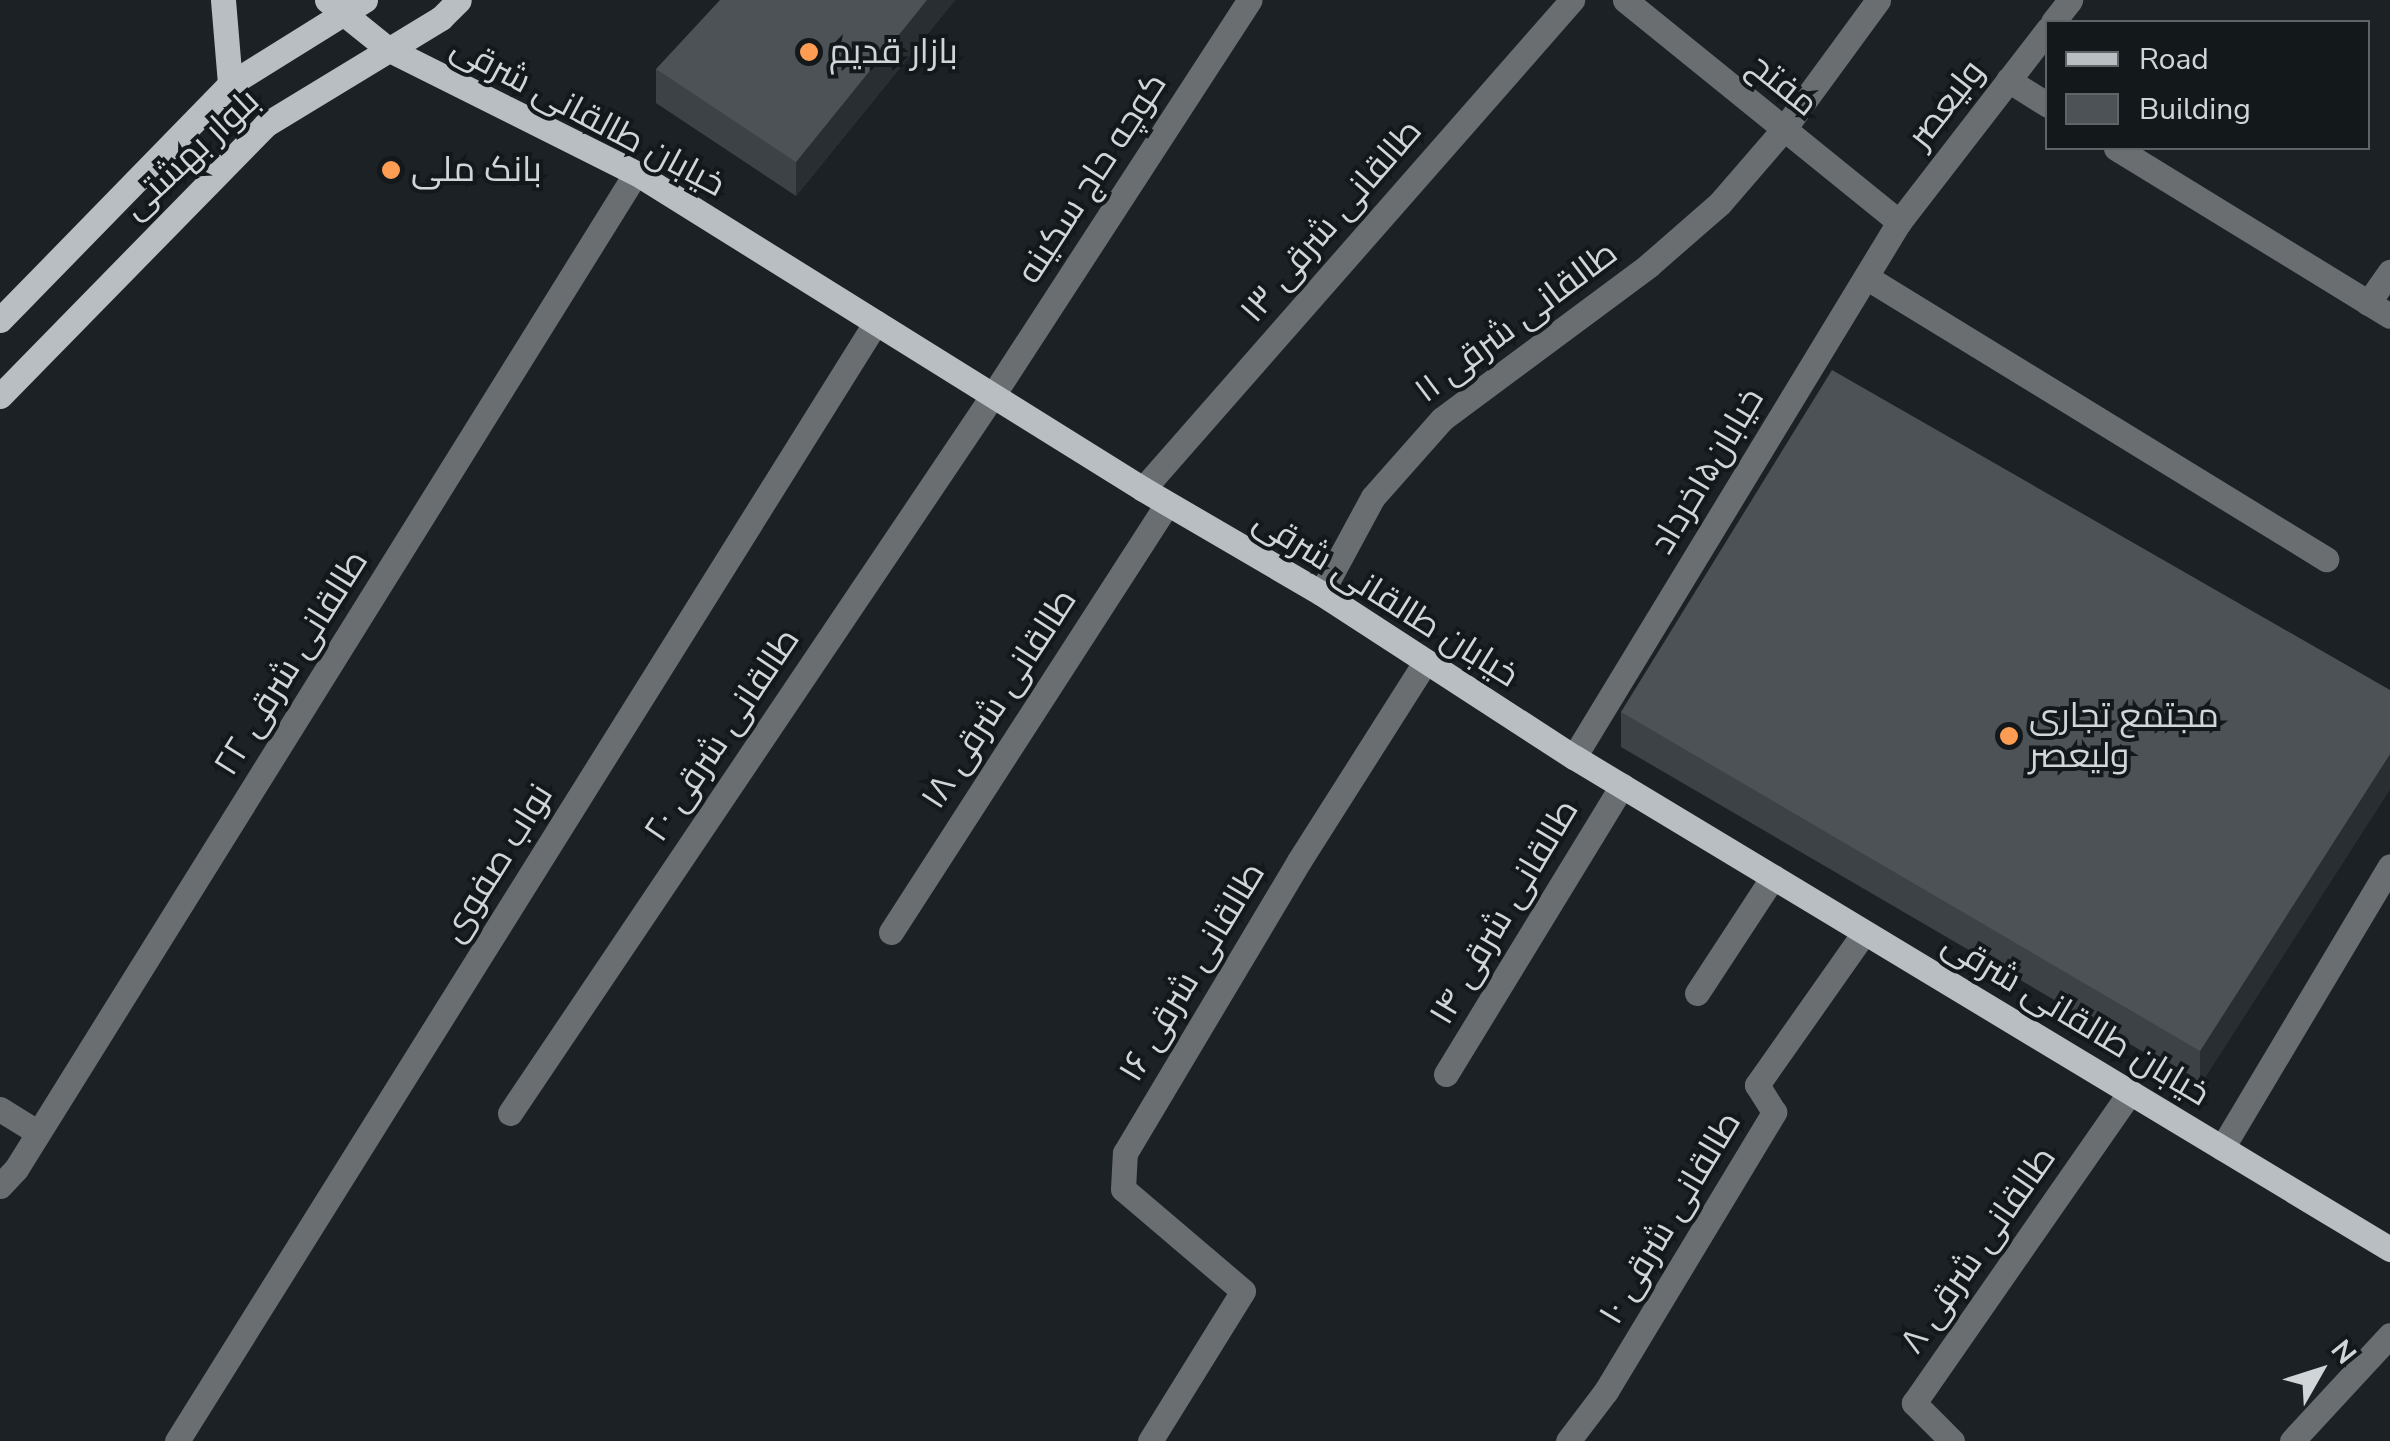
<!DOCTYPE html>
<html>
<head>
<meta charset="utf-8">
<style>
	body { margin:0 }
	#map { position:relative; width:2390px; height:1441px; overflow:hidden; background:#1c2125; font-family:"Nunito Sans",Cairo,sans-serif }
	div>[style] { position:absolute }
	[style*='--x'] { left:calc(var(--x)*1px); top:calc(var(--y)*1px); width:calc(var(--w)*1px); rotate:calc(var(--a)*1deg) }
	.minor>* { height:25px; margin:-12.5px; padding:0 12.5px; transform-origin:12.5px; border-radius:12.5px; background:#6b6e70 }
	.major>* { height:25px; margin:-12.5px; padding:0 12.5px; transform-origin:12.5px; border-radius:12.5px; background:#b8bec1 }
	.wall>* { inset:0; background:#3c4245 }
	.shaded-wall>* { inset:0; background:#292e32 }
	.building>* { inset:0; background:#4c5255 }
	.dots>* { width:28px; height:28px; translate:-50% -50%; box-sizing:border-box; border:5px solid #13181b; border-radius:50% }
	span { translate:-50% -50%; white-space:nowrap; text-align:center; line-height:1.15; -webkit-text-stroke:8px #13181b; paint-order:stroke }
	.poi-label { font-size:35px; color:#d1d5d7 }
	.left { translate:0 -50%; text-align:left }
	.street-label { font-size:35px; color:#d1d5d7 }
	.legend { position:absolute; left:2045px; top:20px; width:325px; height:130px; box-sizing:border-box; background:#13181b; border:2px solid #5f6466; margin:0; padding:12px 18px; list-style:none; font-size:30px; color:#d1d5d7 }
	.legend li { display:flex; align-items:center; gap:20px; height:50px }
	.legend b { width:50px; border:2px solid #5f6466 }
	.north { position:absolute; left:2270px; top:1321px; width:100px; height:100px; -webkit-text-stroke:8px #13181b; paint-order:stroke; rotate:51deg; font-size:28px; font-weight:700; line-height:40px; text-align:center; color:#d1d5d7 }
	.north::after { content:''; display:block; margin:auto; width:35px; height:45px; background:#d1d5d7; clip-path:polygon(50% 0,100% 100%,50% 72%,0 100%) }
</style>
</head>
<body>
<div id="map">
	<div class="minor">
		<div style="--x:1625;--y:0;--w:353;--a:39"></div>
		<div style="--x:2053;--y:22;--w:28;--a:-52"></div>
		<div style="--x:2008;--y:80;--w:47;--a:32"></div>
		<div style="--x:2116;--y:148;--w:321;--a:31.5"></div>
		<div style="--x:1866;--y:277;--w:540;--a:31.51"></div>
		<div style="--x:2368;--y:303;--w:38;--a:-55"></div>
		<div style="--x:1143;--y:489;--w:651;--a:-48.74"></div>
		<div style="--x:1321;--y:593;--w:109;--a:-61.6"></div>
		<div style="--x:1373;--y:497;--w:104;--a:-48.5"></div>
		<div style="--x:1442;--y:419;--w:258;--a:-36.6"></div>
		<div style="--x:1649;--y:265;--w:94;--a:-41.1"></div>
		<div style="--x:1720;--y:203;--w:96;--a:-49.2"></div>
		<div style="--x:1783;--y:130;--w:161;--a:-53.8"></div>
		<div style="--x:1574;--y:757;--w:626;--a:-58.72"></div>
		<div style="--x:1899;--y:222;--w:244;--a:-52.3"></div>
		<div style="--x:891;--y:932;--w:509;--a:-57.18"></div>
		<div style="--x:1697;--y:993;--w:139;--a:-56.8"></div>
		<div style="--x:1446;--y:1074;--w:338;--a:-58.6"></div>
		<div style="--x:0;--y:1109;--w:44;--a:31.9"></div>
		<div style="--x:510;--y:1113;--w:865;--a:-56.07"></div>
		<div style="--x:993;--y:395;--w:471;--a:-57"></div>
		<div style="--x:2222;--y:1148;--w:328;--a:-59.2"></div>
		<div style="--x:0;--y:1186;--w:23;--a:-47"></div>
		<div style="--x:16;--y:1169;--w:1173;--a:-58.1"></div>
		<div style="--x:177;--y:1441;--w:1319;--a:-58.01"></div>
		<div style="--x:1150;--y:1441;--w:176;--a:-58.2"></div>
		<div style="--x:1243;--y:1291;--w:157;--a:-139.6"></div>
		<div style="--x:1123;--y:1189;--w:36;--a:-87"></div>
		<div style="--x:1125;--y:1153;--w:340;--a:-59.2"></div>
		<div style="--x:1299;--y:861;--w:233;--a:-57.6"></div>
		<div style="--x:1568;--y:1441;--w:63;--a:-52.8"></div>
		<div style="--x:1606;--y:1391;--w:326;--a:-58.9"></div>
		<div style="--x:1774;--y:1112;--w:32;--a:-122"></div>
		<div style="--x:1757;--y:1085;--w:186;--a:-54.9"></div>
		<div style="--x:1952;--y:1441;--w:54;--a:-135"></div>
		<div style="--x:1914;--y:1403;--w:379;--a:-55.2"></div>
		<div style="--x:2292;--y:1441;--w:144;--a:-47.2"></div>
	</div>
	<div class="major">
		<div style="--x:223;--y:0;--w:84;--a:85.2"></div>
		<div style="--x:327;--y:0;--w:78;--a:38.8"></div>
		<div style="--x:388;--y:49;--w:277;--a:26.6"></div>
		<div style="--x:636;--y:173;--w:597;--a:31.93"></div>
		<div style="--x:1143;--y:489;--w:206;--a:30.3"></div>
		<div style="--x:1321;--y:593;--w:302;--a:33"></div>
		<div style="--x:1574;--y:757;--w:953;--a:31.09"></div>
		<div style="--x:0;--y:320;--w:330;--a:-45.7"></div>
		<div style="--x:230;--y:84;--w:159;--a:-31.9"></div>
		<div style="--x:0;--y:396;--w:379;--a:-45.6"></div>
		<div style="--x:265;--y:125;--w:206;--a:-31.3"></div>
		<div style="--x:441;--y:18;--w:25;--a:-45"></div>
	</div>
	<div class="wall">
		<div style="clip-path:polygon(955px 0,796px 196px,656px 103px,656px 69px)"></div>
		<div style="clip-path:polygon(2390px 690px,2390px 789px,2200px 1085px,1621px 747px,1621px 712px)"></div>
	</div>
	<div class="shaded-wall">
		<div style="clip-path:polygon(927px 0,955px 0,796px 196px,796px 162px)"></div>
		<div style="clip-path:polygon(2390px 754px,2390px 789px,2200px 1085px,2200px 1051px)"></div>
	</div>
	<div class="building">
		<div style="clip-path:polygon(720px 0,927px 0,796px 162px,656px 69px)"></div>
		<div style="clip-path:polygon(1832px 370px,2390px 690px,2390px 754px,2200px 1051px,1621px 712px)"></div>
	</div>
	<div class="dots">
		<div style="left:809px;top:52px;background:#fd9d54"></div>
		<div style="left:391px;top:170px;background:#fd9d54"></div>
		<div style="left:2009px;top:736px;background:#fd9d54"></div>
	</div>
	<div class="poi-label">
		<span class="left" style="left:829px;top:52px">بازار قدیم</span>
		<span class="left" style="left:411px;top:170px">بانک ملی</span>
		<span class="left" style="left:2029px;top:736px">مجتمع تجاری<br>ولیعصر</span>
	</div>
	<div class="street-label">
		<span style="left:1783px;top:85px;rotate:39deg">مفتح</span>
		<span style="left:1946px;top:104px;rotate:-52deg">ولیعصر</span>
		<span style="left:588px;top:116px;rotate:28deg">خیابان طالقانی شرقی</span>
		<span style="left:191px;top:154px;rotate:-43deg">بلوار بهشتی</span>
		<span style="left:1092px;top:178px;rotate:-57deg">کوچه حاج سکینه</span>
		<span style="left:1331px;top:221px;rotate:-49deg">طالقانی شرقی ۱۳</span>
		<span style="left:1516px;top:322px;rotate:-37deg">طالقانی شرقی ۱۱</span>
		<span style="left:1707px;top:471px;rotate:-59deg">خیابان۱۵خرداد</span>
		<span style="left:1386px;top:598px;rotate:32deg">خیابان طالقانی شرقی</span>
		<span style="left:291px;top:663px;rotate:-58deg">طالقانی شرقی ۲۲</span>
		<span style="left:999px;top:699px;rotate:-57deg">طالقانی شرقی ۱۸</span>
		<span style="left:722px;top:735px;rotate:-56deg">طالقانی شرقی ۲۰</span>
		<span style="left:497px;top:863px;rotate:-58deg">نواب صفوی</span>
		<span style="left:1504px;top:912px;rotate:-59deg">طالقانی شرقی ۱۴</span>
		<span style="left:1192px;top:972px;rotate:-59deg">طالقانی شرقی ۱۶</span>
		<span style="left:2076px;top:1019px;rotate:31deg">خیابان طالقانی شرقی</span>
		<span style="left:1670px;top:1218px;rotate:-59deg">طالقانی شرقی ۱۰</span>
		<span style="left:1978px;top:1250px;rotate:-55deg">طالقانی شرقی ۸</span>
	</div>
	<ul class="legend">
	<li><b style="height:12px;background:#b8bec1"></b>Road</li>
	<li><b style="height:28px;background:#4c5255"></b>Building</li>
	</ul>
	<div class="north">N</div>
</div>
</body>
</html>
